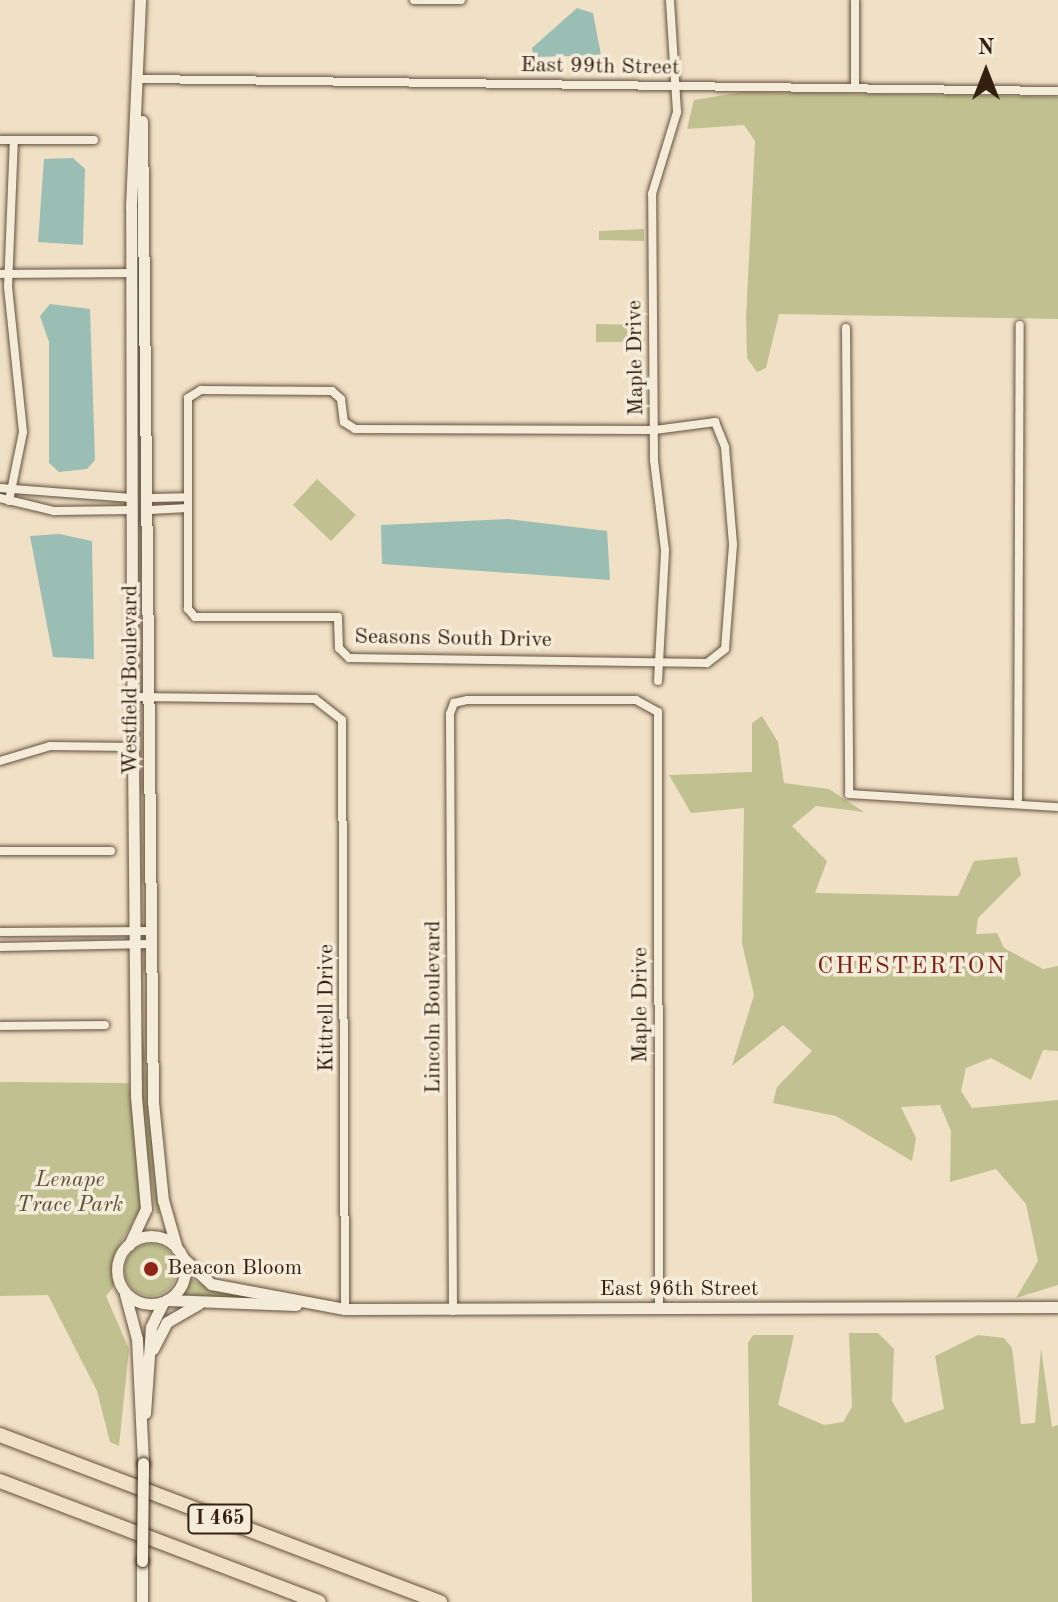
<!DOCTYPE html>
<html>
<head>
<meta charset="utf-8">
<style>
	body { margin:0 }
	#map { position:relative; width:1058px; height:1602px; overflow:hidden; background:#f0e0c5; font-family:"Old Standard TT",serif }
	div>[style] { position:absolute }
	[style*='--x'] { left:calc(var(--x)*1px); top:calc(var(--y)*1px); width:calc(var(--w)*1px); rotate:calc(var(--a)*1deg) }
	.green>* { inset:0; background:#c1c090 }
	.round { border-radius:50% }
	.water>* { inset:0; background:#9abdb4 }
	.roads { filter:drop-shadow(0 0 2px #62503d) drop-shadow(0 0 2px #62503d) }
	.minor>* { height:8px; margin:-4px; padding:0 4px; transform-origin:4px; border-radius:4px; background:#f5ebd9 }
	.secondary>* { height:11px; margin:-5.5px; padding:0 5.5px; transform-origin:5.5px; border-radius:5.5px; background:#f5ebd9 }
	.secondary>.ring { margin:-5.5px; padding:0; box-sizing:content-box; background:none; border:11px solid #f5ebd9; border-radius:50% }
	.motorway>* { height:14px; margin:-7px; padding:0 7px; transform-origin:7px; border-radius:7px; background:#f0e0c5 }
	.bridges { filter:drop-shadow(0 0 2px #332010) drop-shadow(0 0 2px #332010) }
	.secondary-bridge>* { height:11px; margin:-5.5px; padding:0 5.5px; transform-origin:5.5px; border-radius:5.5px; background:#f5ebd9 }
	.dots>* { width:22px; height:22px; translate:-50% -50%; box-sizing:border-box; border:4px solid #f5ebd9; border-radius:50% }
	span { translate:-50% -50%; white-space:nowrap; text-align:center; line-height:1.15; -webkit-text-stroke:7px #f5ebd9; paint-order:stroke }
	.shield-label span { padding:2px 6px; background:#f5ebd9; border:2px solid; border-radius:6px; -webkit-text-stroke-width:0 }
	.shield-label { font-size:20px; color:#332010; font-weight:700 }
	.street-label { font-size:22px; color:#332010 }
	.park-label { font-size:22px; color:#5e5036; font-style:italic }
	.poi-label { font-size:22px; color:#332010 }
	.left { translate:0 -50%; text-align:left }
	.neighbourhood-label { font-size:24px; color:#7a1f14; letter-spacing:2px }
	.north { position:absolute; left:946px; top:32px; width:80px; height:80px; -webkit-text-stroke:6px #f5ebd9; paint-order:stroke; rotate:0deg; font-size:22px; font-weight:700; line-height:32px; text-align:center; color:#332010 }
	.north::after { content:''; display:block; margin:auto; width:28px; height:36px; background:#332010; clip-path:polygon(50% 0,100% 100%,50% 72%,0 100%) }
</style>
</head>
<body>
<div id="map">
	<div class="green">
		<div style="clip-path:polygon(743px 92px,1058px 97px,1058px 319px,779px 314px,766px 368px,757px 372px,747px 358px,746px 317px,755px 141px,744px 125px,687px 129px,694px 100px)"></div>
		<div style="clip-path:polygon(644px 229px,644px 241px,599px 240px,599px 231px)"></div>
		<div style="clip-path:polygon(596px 324px,644px 325px,645px 342px,596px 342px)"></div>
		<div style="clip-path:polygon(317px 479px,356px 515px,331px 541px,293px 505px)"></div>
		<div style="clip-path:polygon(762px 716px,778px 742px,784px 783px,829px 789px,864px 812px,816px 806px,792px 826px,827px 861px,815px 893px,958px 896px,974px 861px,1017px 857px,1021px 875px,978px 918px,976px 934px,997px 933px,1004px 948px,1043px 969px,1058px 966px,1058px 1051px,1043px 1050px,1031px 1080px,991px 1058px,966px 1068px,961px 1091px,972px 1108px,1058px 1100px,1058px 1285px,1016px 1298px,1038px 1261px,1026px 1204px,996px 1169px,950px 1182px,951px 1131px,940px 1105px,901px 1107px,916px 1138px,912px 1161px,836px 1116px,773px 1103px,777px 1087px,812px 1051px,783px 1025px,732px 1066px,754px 995px,742px 943px,744px 808px,691px 813px,669px 775px,752px 772px,752px 723px)"></div>
		<div style="clip-path:polygon(139px 996px,160px 1213px,156px 1214px,141px 1113px)"></div>
		<div style="clip-path:polygon(0 1082px,129px 1083px,142px 1206px,115px 1253px,114px 1286px,106px 1296px,129px 1349px,119px 1446px,110px 1442px,97px 1391px,48px 1295px,0 1296px)"></div>
		<div class="round" style="left:125px;top:1244px;width:52px;height:52px"></div>
		<div style="clip-path:polygon(190px 1278px,208px 1288px,274px 1300px,184px 1295px)"></div>
		<div style="clip-path:polygon(849px 1333px,878px 1333px,894px 1349px,892px 1401px,905px 1423px,944px 1409px,935px 1356px,978px 1335px,1004px 1338px,1012px 1348px,1021px 1424px,1035px 1423px,1041px 1348px,1052px 1427px,1058px 1425px,1058px 1602px,752px 1602px,748px 1343px,753px 1335px,794px 1335px,778px 1405px,824px 1425px,843px 1422px,852px 1407px)"></div>
	</div>
	<div class="water">
		<div style="clip-path:polygon(577px 8px,593px 13px,601px 55px,533px 57px,532px 48px)"></div>
		<div style="clip-path:polygon(44px 159px,73px 158px,85px 169px,83px 245px,38px 242px)"></div>
		<div style="clip-path:polygon(50px 304px,90px 309px,95px 460px,87px 469px,59px 472px,49px 463px,49px 342px,40px 316px)"></div>
		<div style="clip-path:polygon(508px 519px,607px 531px,610px 580px,382px 564px,381px 525px)"></div>
		<div style="clip-path:polygon(59px 534px,92px 541px,94px 659px,53px 657px,30px 536px)"></div>
	</div>
	<div class="roads">
		<div class="minor">
			<div style="--x:414;--y:0;--w:47;--a:0"></div>
			<div style="--x:141;--y:79;--w:917;--a:0.75"></div>
			<div style="--x:855;--y:88;--w:88;--a:-90"></div>
			<div style="--x:0;--y:140;--w:94;--a:0"></div>
			<div style="--x:0;--y:274;--w:132;--a:-0.4"></div>
			<div style="--x:846;--y:328;--w:466;--a:89.6"></div>
			<div style="--x:849;--y:794;--w:209;--a:3.6"></div>
			<div style="--x:201;--y:390;--w:131;--a:0.4"></div>
			<div style="--x:332;--y:391;--w:12;--a:42"></div>
			<div style="--x:341;--y:399;--w:23;--a:83"></div>
			<div style="--x:344;--y:422;--w:13;--a:32"></div>
			<div style="--x:355;--y:429;--w:300;--a:0.2"></div>
			<div style="--x:655;--y:430;--w:61;--a:-7.6"></div>
			<div style="--x:715;--y:422;--w:27;--a:68"></div>
			<div style="--x:725;--y:447;--w:98;--a:85.3"></div>
			<div style="--x:733;--y:545;--w:104;--a:94.4"></div>
			<div style="--x:725;--y:649;--w:23;--a:142"></div>
			<div style="--x:707;--y:663;--w:358;--a:-179.2"></div>
			<div style="--x:349;--y:658;--w:14;--a:-135"></div>
			<div style="--x:339;--y:648;--w:31;--a:-92"></div>
			<div style="--x:338;--y:617;--w:143;--a:180"></div>
			<div style="--x:195;--y:617;--w:11;--a:-131"></div>
			<div style="--x:188;--y:609;--w:211;--a:-90"></div>
			<div style="--x:188;--y:398;--w:15;--a:-32"></div>
			<div style="--x:0;--y:488;--w:132;--a:4.3"></div>
			<div style="--x:0;--y:498;--w:56;--a:13.5"></div>
			<div style="--x:54;--y:511;--w:78;--a:-0.7"></div>
			<div style="--x:149;--y:498;--w:39;--a:-1"></div>
			<div style="--x:9;--y:501;--w:70;--a:-78.5"></div>
			<div style="--x:23;--y:432;--w:146;--a:-95.9"></div>
			<div style="--x:8;--y:287;--w:147;--a:-87.7"></div>
			<div style="--x:150;--y:510;--w:38;--a:-3"></div>
			<div style="--x:658;--y:681;--w:131;--a:-86.9"></div>
			<div style="--x:665;--y:550;--w:91;--a:-97"></div>
			<div style="--x:654;--y:460;--w:266;--a:-90.4"></div>
			<div style="--x:652;--y:194;--w:86;--a:-73"></div>
			<div style="--x:677;--y:112;--w:112;--a:-93.6"></div>
			<div style="--x:133;--y:697;--w:182;--a:0.6"></div>
			<div style="--x:315;--y:699;--w:34;--a:38"></div>
			<div style="--x:342;--y:720;--w:589;--a:89.71"></div>
			<div style="--x:0;--y:761;--w:52;--a:-16.7"></div>
			<div style="--x:50;--y:746;--w:84;--a:0.7"></div>
			<div style="--x:1018;--y:799;--w:474;--a:-89.8"></div>
			<div style="--x:0;--y:851;--w:111;--a:0"></div>
			<div style="--x:0;--y:932;--w:151;--a:-0.4"></div>
			<div style="--x:0;--y:947;--w:151;--a:-1.1"></div>
			<div style="--x:0;--y:1026;--w:105;--a:-0.5"></div>
			<div style="--x:453;--y:1311;--w:597;--a:-90.29"></div>
			<div style="--x:450;--y:714;--w:12;--a:-70"></div>
			<div style="--x:454;--y:703;--w:13;--a:-13"></div>
			<div style="--x:467;--y:700;--w:169;--a:0"></div>
			<div style="--x:636;--y:700;--w:25;--a:29"></div>
			<div style="--x:658;--y:712;--w:597;--a:89.9"></div>
		</div>
		<div class="secondary">
			<div style="--x:142;--y:121;--w:981;--a:89.36"></div>
			<div style="--x:153;--y:1102;--w:99;--a:84.2"></div>
			<div style="--x:163;--y:1200;--w:51;--a:74.1"></div>
			<div class="ring" style="left:117px;top:1236px;width:57px;height:57px"></div>
			<div style="--x:129;--y:1245;--w:40;--a:-65"></div>
			<div style="--x:146;--y:1209;--w:113;--a:-95.1"></div>
			<div style="--x:136;--y:1096;--w:422;--a:-90.5"></div>
			<div style="--x:132;--y:674;--w:467;--a:-90.1"></div>
			<div style="--x:131;--y:207;--w:207;--a:-87.5"></div>
			<div style="--x:182;--y:1257;--w:40;--a:43"></div>
			<div style="--x:211;--y:1284;--w:136;--a:10.6"></div>
			<div style="--x:345;--y:1309;--w:713;--a:-0.16"></div>
			<div style="--x:125;--y:1294;--w:47;--a:75.1"></div>
			<div style="--x:137;--y:1339;--w:124;--a:87.2"></div>
			<div style="--x:167;--y:1300;--w:129;--a:2.2"></div>
			<div style="--x:153;--y:1349;--w:30;--a:-63"></div>
			<div style="--x:167;--y:1322;--w:36;--a:-30"></div>
			<div style="--x:145;--y:1413;--w:86;--a:-86"></div>
			<div style="--x:151;--y:1327;--w:28;--a:-64"></div>
			<div style="--x:142;--y:1602;--w:41;--a:-90"></div>
		</div>
		<div class="motorway">
			<div style="--x:0;--y:1435;--w:471;--a:20.8"></div>
			<div style="--x:0;--y:1481;--w:341;--a:20.8"></div>
		</div>
	</div>
	<div class="bridges">
		<div class="secondary-bridge">
			<div style="--x:142;--y:1561;--w:98;--a:-89.4"></div>
		</div>
	</div>
	<div class="dots">
		<div style="left:151px;top:1269px;background:#8f2418"></div>
	</div>
	<div class="shield-label">
		<span style="left:220px;top:1519px">I 465</span>
	</div>
	<div class="street-label">
		<span style="left:600px;top:67px;rotate:1deg">East 99th Street</span>
		<span style="left:636px;top:358px;rotate:-91deg">Maple Drive</span>
		<span style="left:453px;top:639px;rotate:1deg">Seasons South Drive</span>
		<span style="left:131px;top:680px;rotate:-90deg">Westfield Boulevard</span>
		<span style="left:641px;top:1005px;rotate:-90deg">Maple Drive</span>
		<span style="left:434px;top:1007px;rotate:-90deg">Lincoln Boulevard</span>
		<span style="left:327px;top:1008px;rotate:-90deg">Kittrell Drive</span>
		<span style="left:679px;top:1290px">East 96th Street</span>
	</div>
	<div class="park-label">
		<span style="left:70px;top:1193px">Lenape<br>Trace Park</span>
	</div>
	<div class="poi-label">
		<span class="left" style="left:167px;top:1269px">Beacon Bloom</span>
	</div>
	<div class="neighbourhood-label">
		<span style="left:912px;top:968px">CHESTERTON</span>
	</div>
	<div class="north">N</div>
</div>
</body>
</html>
